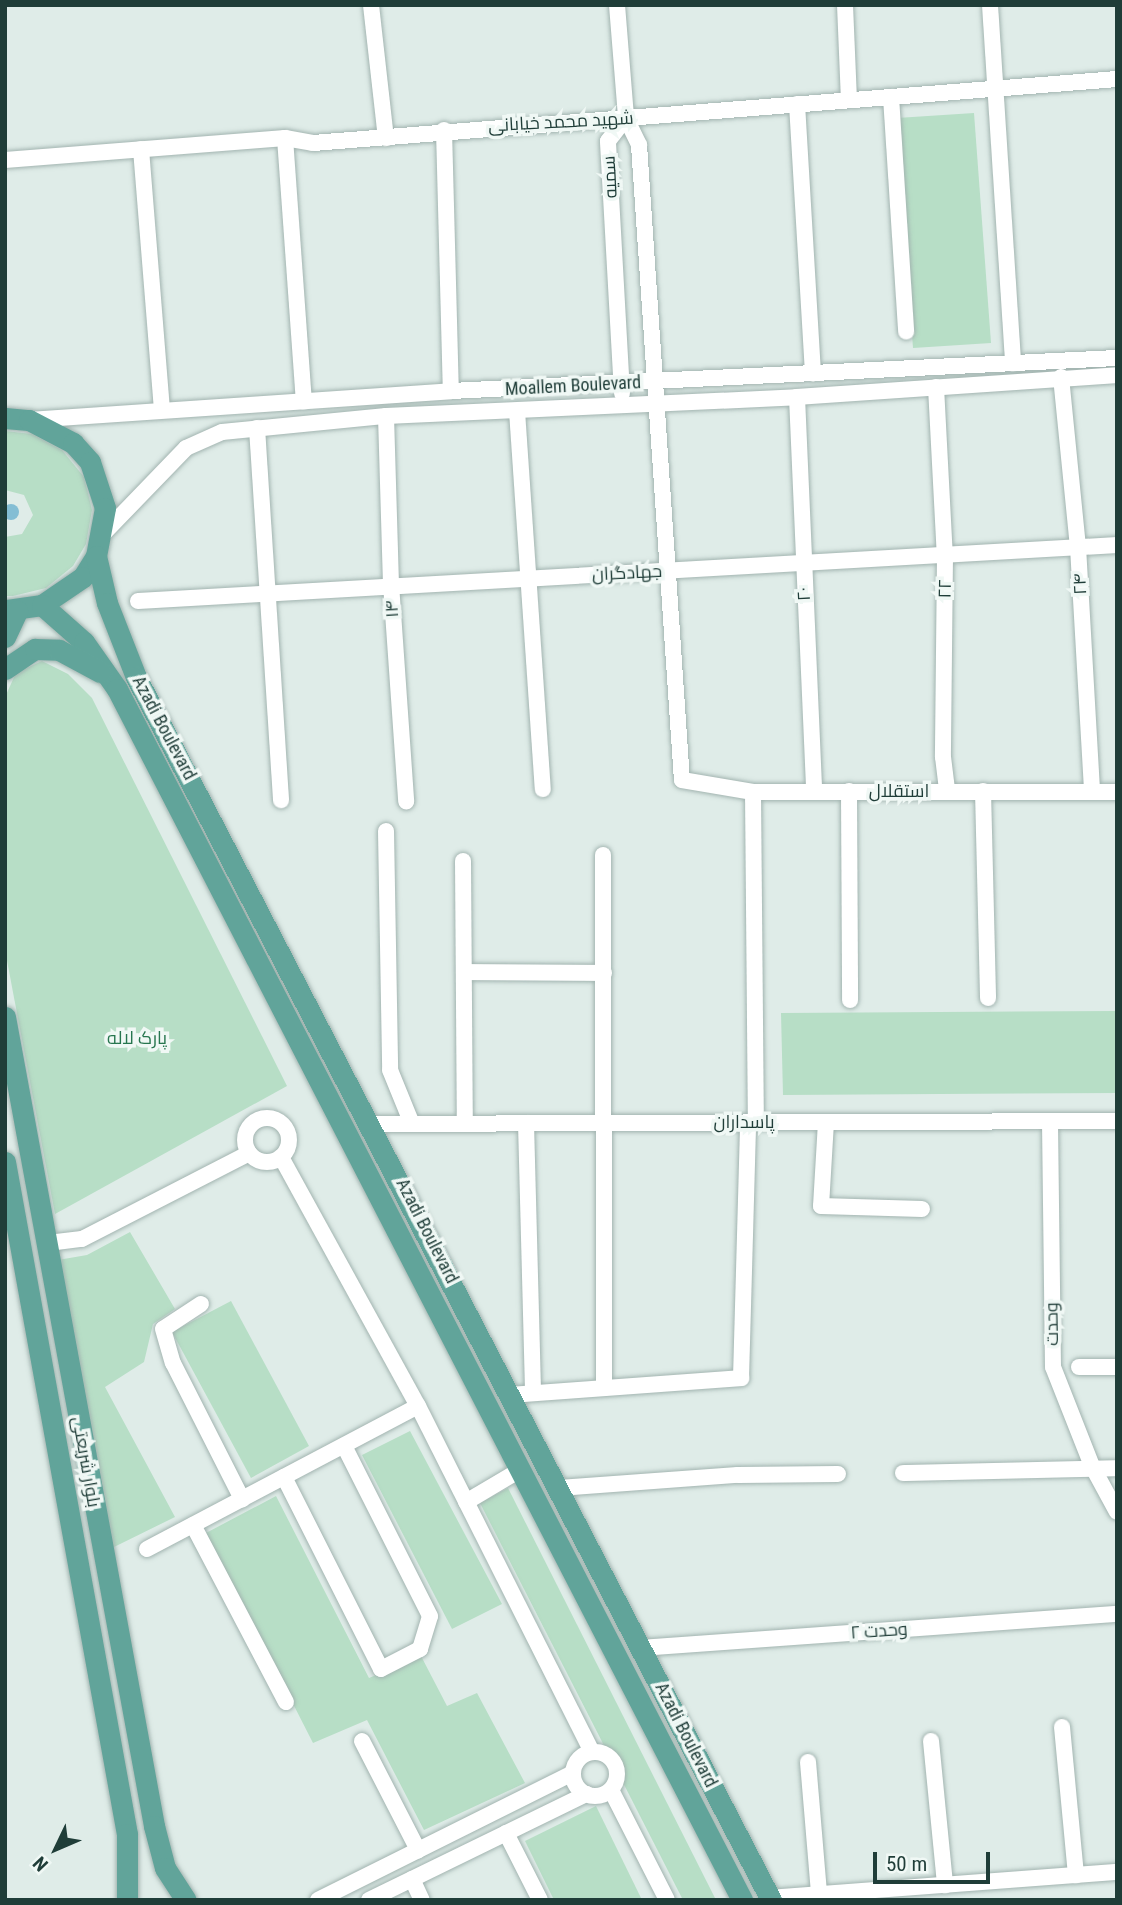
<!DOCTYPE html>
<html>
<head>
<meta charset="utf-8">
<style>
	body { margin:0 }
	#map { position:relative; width:1122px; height:1905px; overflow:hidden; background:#dfece8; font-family:"Roboto Condensed",Cairo,sans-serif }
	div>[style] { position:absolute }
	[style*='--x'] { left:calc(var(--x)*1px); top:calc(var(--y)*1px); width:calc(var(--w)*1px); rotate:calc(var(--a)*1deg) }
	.green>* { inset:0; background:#b7dec6 }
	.water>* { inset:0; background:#84bed4 }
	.round { border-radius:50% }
	.roads { filter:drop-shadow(0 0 2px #a2b4b0) drop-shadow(0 0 2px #a2b4b0) }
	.minor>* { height:16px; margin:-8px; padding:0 8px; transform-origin:8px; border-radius:8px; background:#fff }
	.minor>.ring { margin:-8px; padding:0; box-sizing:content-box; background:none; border:16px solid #fff; border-radius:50% }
	.major>* { height:21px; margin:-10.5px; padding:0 10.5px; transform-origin:10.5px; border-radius:10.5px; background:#61a49a }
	span { translate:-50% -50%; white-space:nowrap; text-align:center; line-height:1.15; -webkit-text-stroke:7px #f0f8f5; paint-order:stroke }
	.street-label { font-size:18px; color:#1f3d38 }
	.park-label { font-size:18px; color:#27764f }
	.frame { position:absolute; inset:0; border:7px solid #1f3d38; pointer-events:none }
	.north { position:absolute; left:21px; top:1814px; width:70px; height:70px; -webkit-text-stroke:5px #f0f8f5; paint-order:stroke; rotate:226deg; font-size:19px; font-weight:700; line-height:28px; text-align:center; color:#1f3d38 }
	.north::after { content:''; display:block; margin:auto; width:24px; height:32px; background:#1f3d38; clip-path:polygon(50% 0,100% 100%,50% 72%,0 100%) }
	.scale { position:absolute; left:873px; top:1852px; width:117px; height:32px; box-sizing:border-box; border:4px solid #1f3d38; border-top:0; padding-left:9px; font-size:21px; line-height:24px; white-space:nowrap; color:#1f3d38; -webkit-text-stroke:5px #f0f8f5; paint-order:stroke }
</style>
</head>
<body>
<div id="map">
	<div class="green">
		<div style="clip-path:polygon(974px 113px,991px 343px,913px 348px,897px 118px)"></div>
		<div style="clip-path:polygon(5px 431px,32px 434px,62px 450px,84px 477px,92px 510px,86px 544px,73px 566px,46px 588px,13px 596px,5px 596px,5px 537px,22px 534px,33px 515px,24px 495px,5px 490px)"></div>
		<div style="clip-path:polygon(42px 661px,68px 674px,92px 698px,287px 1086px,55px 1214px,5px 950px,5px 697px,16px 673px)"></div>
		<div style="clip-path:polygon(1116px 1011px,1117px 1093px,783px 1095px,781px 1013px)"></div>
		<div style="clip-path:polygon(130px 1232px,175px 1309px,153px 1324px,144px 1362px,105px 1387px,175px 1517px,112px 1548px,58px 1260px,87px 1255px)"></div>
		<div style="clip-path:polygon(231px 1301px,309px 1446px,251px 1478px,172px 1332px)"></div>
		<div style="clip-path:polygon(410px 1431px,502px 1604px,452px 1629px,362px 1455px)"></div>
		<div style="clip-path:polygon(508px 1488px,716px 1900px,683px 1900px,480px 1503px)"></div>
		<div style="clip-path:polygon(276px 1496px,369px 1678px,421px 1656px,447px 1706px,477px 1693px,525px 1783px,424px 1830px,367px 1720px,313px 1743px,206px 1533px)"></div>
		<div style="clip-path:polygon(596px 1806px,642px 1900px,554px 1900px,525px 1841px)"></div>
	</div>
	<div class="water">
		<div class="round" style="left:3px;top:504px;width:16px;height:16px"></div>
	</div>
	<div class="roads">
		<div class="minor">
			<div style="--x:371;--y:5;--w:134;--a:83.6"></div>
			<div style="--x:617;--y:5;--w:113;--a:85.4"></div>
			<div style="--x:626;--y:118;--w:30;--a:64"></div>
			<div style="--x:639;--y:145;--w:636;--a:86.13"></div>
			<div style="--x:682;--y:780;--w:72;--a:9.6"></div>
			<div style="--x:753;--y:792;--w:364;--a:0"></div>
			<div style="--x:845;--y:5;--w:95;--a:87.6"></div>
			<div style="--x:990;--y:5;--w:359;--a:86.3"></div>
			<div style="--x:891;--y:97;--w:235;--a:86.3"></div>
			<div style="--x:797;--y:104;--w:270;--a:86.6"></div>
			<div style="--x:444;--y:130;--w:261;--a:88.5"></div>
			<div style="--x:285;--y:138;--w:264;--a:85.9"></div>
			<div style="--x:141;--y:149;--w:262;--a:85.4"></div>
			<div style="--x:5;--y:160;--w:281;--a:-4.5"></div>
			<div style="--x:285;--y:138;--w:28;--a:10"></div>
			<div style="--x:313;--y:143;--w:807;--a:-4.55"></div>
			<div style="--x:1061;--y:377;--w:171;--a:84.3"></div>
			<div style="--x:1078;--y:547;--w:244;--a:86.7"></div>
			<div style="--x:936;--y:387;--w:169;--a:87"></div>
			<div style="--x:945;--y:556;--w:201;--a:90.6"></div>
			<div style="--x:943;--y:757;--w:35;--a:83"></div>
			<div style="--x:622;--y:393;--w:252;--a:-93.2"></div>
			<div style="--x:608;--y:141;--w:29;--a:-52"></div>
			<div style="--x:797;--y:397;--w:394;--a:87.5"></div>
			<div style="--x:517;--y:411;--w:379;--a:86.1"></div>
			<div style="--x:386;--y:416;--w:168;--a:88.3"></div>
			<div style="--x:391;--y:584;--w:218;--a:86"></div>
			<div style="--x:29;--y:420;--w:423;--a:-3.9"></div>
			<div style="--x:451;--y:391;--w:667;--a:-2.84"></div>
			<div style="--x:257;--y:428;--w:373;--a:86.3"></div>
			<div style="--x:104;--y:533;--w:118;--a:-46"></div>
			<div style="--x:186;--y:448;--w:39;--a:-24"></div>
			<div style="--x:222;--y:432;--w:165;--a:-5.6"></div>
			<div style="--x:386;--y:416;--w:411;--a:-2.6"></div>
			<div style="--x:797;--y:397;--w:321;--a:-3.9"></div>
			<div style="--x:138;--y:601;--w:981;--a:-3.27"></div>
			<div style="--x:849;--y:791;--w:209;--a:89.7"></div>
			<div style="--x:983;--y:791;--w:207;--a:88.6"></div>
			<div style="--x:753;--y:792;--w:330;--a:89.5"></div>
			<div style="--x:386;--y:831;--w:239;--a:89"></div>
			<div style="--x:390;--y:1070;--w:58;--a:67.8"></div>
			<div style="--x:603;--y:855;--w:533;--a:89.89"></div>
			<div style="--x:463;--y:861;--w:262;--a:89.6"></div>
			<div style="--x:464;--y:972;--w:140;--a:0.4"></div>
			<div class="ring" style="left:245px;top:1118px;width:28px;height:28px"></div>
			<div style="--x:826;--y:1122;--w:84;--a:93.4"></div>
			<div style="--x:821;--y:1206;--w:101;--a:1.7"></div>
			<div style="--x:1050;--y:1122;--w:245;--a:89.3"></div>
			<div style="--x:1053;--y:1367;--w:106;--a:68.5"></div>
			<div style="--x:1092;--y:1466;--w:52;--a:61.5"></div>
			<div style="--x:526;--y:1123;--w:270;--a:88.5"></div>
			<div style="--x:372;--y:1124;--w:745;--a:-0.23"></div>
			<div style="--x:281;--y:1157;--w:284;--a:61.2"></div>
			<div style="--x:418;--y:1406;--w:387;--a:63.3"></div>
			<div style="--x:48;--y:1243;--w:34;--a:-7"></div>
			<div style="--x:82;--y:1239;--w:188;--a:-27.2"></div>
			<div style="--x:201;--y:1304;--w:45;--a:146.7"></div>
			<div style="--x:163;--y:1329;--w:35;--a:74"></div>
			<div style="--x:173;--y:1363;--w:153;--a:63.1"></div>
			<div style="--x:1079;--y:1367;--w:38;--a:0"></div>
			<div style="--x:511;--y:1395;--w:231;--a:-4.2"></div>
			<div style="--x:741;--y:1378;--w:256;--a:-88.4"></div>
			<div style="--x:903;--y:1473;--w:214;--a:-1.3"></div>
			<div style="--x:284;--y:1477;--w:215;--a:63.2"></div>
			<div style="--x:381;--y:1669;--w:44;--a:-27.1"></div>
			<div style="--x:420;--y:1649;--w:34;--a:-73"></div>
			<div style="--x:430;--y:1616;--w:191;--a:-116.8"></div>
			<div style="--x:559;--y:1488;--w:179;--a:-4.2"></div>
			<div style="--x:738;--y:1475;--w:100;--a:-0.6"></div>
			<div style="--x:466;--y:1502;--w:63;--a:-30.7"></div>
			<div style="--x:193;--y:1525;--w:200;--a:62.3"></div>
			<div style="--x:147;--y:1549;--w:306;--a:-27.8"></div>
			<div style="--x:641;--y:1648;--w:477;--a:-4.1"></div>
			<div style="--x:1062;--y:1727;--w:149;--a:84.6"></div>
			<div style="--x:362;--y:1741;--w:123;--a:62.8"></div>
			<div style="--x:931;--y:1741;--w:145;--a:84.4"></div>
			<div class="ring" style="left:573px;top:1752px;width:28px;height:28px"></div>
			<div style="--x:808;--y:1762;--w:132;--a:85.2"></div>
			<div style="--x:611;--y:1790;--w:123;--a:63"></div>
			<div style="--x:506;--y:1833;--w:75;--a:63.1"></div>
			<div style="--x:412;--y:1879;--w:23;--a:65"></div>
			<div style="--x:770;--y:1898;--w:348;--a:-4.3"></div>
			<div style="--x:318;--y:1900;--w:285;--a:-26.5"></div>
			<div style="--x:369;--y:1900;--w:242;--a:-26"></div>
		</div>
		<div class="major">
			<div style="--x:5;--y:418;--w:24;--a:5"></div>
			<div style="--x:29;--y:420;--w:50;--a:27.6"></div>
			<div style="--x:73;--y:443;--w:25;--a:48"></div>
			<div style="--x:90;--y:462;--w:48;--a:71.9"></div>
			<div style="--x:105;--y:508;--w:49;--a:100.6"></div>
			<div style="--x:96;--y:556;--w:25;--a:122"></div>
			<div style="--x:83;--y:577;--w:50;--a:145.7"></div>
			<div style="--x:42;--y:605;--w:37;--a:172"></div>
			<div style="--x:96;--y:556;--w:48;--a:76.8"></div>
			<div style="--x:107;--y:603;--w:79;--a:68.6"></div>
			<div style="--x:136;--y:677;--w:1378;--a:62.56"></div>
			<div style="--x:42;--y:605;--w:56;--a:41.4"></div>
			<div style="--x:84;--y:642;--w:57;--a:54.9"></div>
			<div style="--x:117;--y:689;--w:1363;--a:62.7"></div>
			<div style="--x:5;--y:637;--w:29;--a:-65"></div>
			<div style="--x:5;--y:669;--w:36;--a:-34"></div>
			<div style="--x:35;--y:649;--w:24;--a:2"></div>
			<div style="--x:59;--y:650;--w:47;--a:28.2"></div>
			<div style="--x:5;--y:1017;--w:823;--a:79.56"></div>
			<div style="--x:154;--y:1826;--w:43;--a:75.3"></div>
			<div style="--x:165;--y:1868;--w:38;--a:57"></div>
			<div style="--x:5;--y:1162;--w:683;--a:79.71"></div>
			<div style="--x:127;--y:1834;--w:66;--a:90"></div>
		</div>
	</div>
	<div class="street-label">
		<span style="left:561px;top:122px;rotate:-3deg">شهید محمد خیابانی</span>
		<span style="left:610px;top:177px;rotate:-93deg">سمیه</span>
		<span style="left:573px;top:386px;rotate:-3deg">Moallem Boulevard</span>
		<span style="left:627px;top:573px;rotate:-3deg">جهادگران</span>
		<span style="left:1080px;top:584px;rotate:-93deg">۲۴</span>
		<span style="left:945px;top:589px;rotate:-89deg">۲۲</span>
		<span style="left:804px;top:594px;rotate:-93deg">۲۰</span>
		<span style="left:392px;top:609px;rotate:-94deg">۱۴</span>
		<span style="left:164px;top:728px;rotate:62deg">Azadi Boulevard</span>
		<span style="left:899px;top:791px">استقلال</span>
		<span style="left:744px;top:1122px">پاسداران</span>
		<span style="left:427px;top:1231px;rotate:63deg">Azadi Boulevard</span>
		<span style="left:1052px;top:1324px;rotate:-91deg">وحدت</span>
		<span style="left:86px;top:1462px;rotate:80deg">بلوار شریعتی</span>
		<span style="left:879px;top:1631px;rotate:-4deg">وحدت ۲</span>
		<span style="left:686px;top:1735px;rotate:63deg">Azadi Boulevard</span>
	</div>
	<div class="park-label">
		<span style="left:137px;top:1038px">پارک لاله</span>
	</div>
	<div class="frame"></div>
	<div class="north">N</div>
	<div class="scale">50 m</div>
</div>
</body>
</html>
